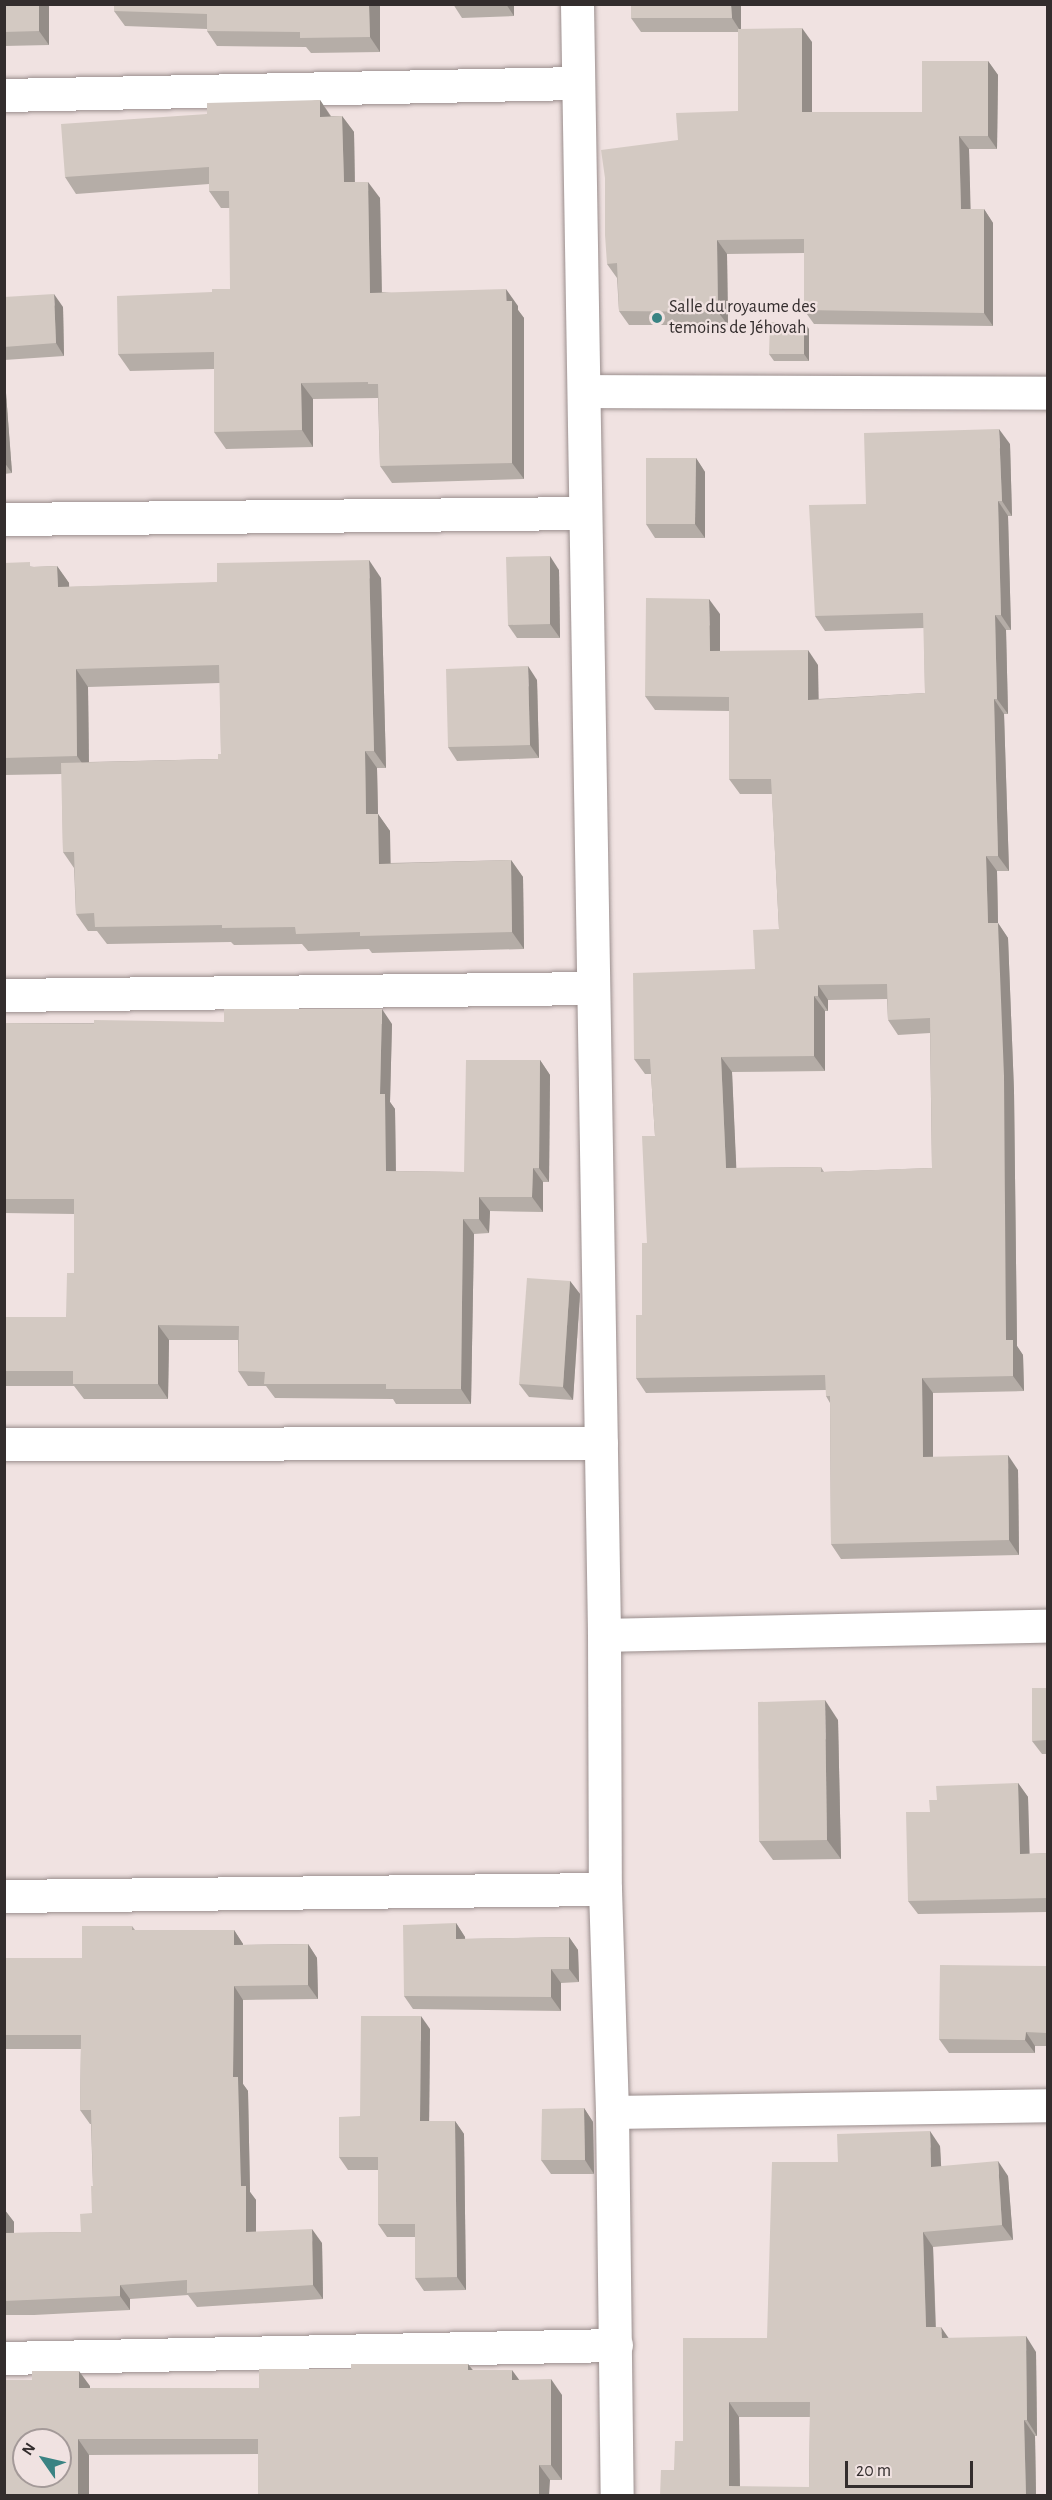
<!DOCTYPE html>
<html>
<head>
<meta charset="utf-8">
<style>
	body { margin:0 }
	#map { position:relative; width:1052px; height:2500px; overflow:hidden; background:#f0e2e1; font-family:"Alegreya Sans",sans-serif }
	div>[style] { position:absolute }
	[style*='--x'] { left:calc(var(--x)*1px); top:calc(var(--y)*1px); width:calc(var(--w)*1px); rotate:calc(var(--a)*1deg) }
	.roads { filter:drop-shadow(0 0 2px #9a8e8d) drop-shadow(0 0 2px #9a8e8d) }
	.minor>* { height:33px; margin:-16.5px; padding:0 16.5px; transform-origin:16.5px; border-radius:16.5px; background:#fff }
	.wall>* { inset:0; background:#b5ada7 }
	.shaded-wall>* { inset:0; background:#948d88 }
	.building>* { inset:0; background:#d3c9c2 }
	.dots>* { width:16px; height:16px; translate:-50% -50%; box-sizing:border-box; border:3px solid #f0e2e1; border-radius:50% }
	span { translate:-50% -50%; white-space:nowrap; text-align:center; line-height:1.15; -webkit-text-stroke:4.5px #f0e2e1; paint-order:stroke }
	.poi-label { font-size:18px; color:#332d2d }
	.left { translate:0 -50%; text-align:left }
	.frame { position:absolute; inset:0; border:6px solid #332d2d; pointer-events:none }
	.north { position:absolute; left:12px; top:2428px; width:60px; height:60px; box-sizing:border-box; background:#f0e2e1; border:2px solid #a49a99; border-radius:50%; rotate:304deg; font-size:16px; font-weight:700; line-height:24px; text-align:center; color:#332d2d }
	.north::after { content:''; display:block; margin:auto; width:21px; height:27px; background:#3a8383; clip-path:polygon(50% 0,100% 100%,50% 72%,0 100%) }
	.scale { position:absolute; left:845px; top:2461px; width:128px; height:27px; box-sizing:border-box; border:3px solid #332d2d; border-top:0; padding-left:8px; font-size:18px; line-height:21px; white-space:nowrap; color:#332d2d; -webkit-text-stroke:4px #f0e2e1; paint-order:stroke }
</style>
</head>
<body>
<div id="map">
	<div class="roads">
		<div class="minor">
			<div style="--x:577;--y:4;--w:1631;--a:89.05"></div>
			<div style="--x:604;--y:1635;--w:254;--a:89.8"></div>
			<div style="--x:605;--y:1889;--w:223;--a:88.2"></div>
			<div style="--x:612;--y:2112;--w:384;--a:89.3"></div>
			<div style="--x:4;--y:95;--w:574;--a:-1.2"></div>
			<div style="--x:584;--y:391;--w:464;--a:0.2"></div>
			<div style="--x:4;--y:519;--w:581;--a:-0.59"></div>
			<div style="--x:4;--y:995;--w:589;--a:-0.68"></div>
			<div style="--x:4;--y:1444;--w:597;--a:-0.1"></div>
			<div style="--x:604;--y:1635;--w:444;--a:-1.2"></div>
			<div style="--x:4;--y:1896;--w:601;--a:-0.67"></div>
			<div style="--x:612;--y:2112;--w:436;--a:-0.9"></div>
			<div style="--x:4;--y:2358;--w:612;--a:-1.22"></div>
		</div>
	</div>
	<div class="wall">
		<div style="clip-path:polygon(4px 4px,49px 4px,49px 45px,4px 46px)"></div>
		<div style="clip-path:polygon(380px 4px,380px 52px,311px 53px,306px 47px,217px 46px,207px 31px,207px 29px,125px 26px,114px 11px)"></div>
		<div style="clip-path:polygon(453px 4px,514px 4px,514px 16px,462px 18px)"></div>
		<div style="clip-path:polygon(741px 4px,741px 29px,812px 42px,812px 112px,922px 112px,988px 61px,998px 75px,997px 149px,969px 149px,970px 209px,984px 209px,993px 223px,993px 326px,814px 324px,804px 310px,804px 253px,727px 254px,728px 325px,629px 325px,619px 311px,617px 278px,607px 264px,678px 140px,738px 111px,738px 32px,641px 32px,631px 18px)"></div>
		<div style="clip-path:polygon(320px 100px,331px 116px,342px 116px,354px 132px,355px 182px,380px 198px,382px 292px,518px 306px,518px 310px,524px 318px,524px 479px,392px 483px,380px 466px,378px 398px,313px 399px,313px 447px,226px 449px,214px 432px,214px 369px,130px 371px,118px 354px,212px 292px,230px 289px,230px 208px,221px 208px,209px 191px,209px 184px,76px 194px,65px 177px,207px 114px)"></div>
		<div style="clip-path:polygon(4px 297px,63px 307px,64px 356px,4px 360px)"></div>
		<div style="clip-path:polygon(809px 329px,809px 361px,774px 361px,769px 354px)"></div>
		<div style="clip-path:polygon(4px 367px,12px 473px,4px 474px)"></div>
		<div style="clip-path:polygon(evenodd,1010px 444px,1012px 516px,1008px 516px,1011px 630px,1006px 630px,1008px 714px,1004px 714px,1009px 871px,997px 871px,998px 923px,1008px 938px,1014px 1091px,1017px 1346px,1023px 1355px,1024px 1391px,933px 1393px,933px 1457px,1018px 1470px,1019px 1555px,841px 1559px,831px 1544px,830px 1403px,826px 1396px,826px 1390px,646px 1393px,636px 1378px,642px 1315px,655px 1136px,651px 1074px,645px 1074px,634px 1059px,755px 969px,779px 929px,772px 794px,740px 794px,729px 779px,729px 711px,655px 710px,645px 696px,720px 614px,720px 651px,818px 665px,818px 699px,925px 693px,924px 628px,825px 631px,815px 616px,866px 504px,1010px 444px,887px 999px,888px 1020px,898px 1035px,930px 1033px,932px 1168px,824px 1172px,821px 1167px,736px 1168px,732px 1072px,825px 1071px,825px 1011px,828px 1011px,828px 1000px,887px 999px)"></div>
		<div style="clip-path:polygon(696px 458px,705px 472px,705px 538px,655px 538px,646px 524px)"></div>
		<div style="clip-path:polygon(evenodd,4px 563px,34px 567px,57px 566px,69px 583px,69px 587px,381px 578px,386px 768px,377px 768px,378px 814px,390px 831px,390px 863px,511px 860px,523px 877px,524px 949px,372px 953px,369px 949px,308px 951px,302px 944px,234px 945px,231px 942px,107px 944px,97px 931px,88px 931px,76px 914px,74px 868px,63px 852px,62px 774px,4px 775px,4px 563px,220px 683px,221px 754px,218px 759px,89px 762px,88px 687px,220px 683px)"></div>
		<div style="clip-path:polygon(559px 570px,560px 638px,517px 638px,508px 625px)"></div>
		<div style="clip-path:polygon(537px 680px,539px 758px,457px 761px,448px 747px)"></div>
		<div style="clip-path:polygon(4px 1023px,392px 1024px,390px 1102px,395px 1109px,396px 1171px,464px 1172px,540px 1060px,550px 1075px,549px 1182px,543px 1182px,543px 1212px,490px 1211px,489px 1233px,474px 1234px,471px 1404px,396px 1404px,393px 1399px,275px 1398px,266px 1386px,248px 1386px,238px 1371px,238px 1340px,169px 1340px,168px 1399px,84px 1399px,74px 1386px,4px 1386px,4px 1317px,66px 1317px,74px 1273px,74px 1214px,4px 1213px)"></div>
		<div style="clip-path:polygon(570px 1281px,580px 1294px,573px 1400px,529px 1397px,519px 1384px)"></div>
		<div style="clip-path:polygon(1047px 1688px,1047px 1754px,1042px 1754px,1032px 1741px)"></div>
		<div style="clip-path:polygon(838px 1720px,841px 1859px,773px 1860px,759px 1841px)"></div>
		<div style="clip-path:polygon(1018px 1783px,1028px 1797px,1029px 1854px,1047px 1853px,1047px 1912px,918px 1914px,908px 1901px,930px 1812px,937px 1800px)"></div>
		<div style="clip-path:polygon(456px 1923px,465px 1937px,465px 1939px,569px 1937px,578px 1950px,579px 1982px,561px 1983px,561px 2011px,413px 2009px,404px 1996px)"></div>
		<div style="clip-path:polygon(132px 1926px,135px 1930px,234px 1930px,243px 1944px,243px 1945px,308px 1944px,317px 1958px,318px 1999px,243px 2000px,243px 2084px,248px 2091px,250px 2192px,256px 2200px,256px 2232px,322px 2243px,323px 2299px,197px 2307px,188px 2295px,130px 2299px,130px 2310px,34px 2315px,4px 2315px,4px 2209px,14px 2222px,14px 2233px,81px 2232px,92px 2213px,93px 2186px,91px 2124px,90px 2124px,80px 2110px,81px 2049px,4px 2049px,4px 1958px,82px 1958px)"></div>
		<div style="clip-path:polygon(1047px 1966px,1047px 2046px,1035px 2046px,1035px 2053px,949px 2053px,939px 2039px)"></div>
		<div style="clip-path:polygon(430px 2029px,429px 2121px,455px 2121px,464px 2134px,466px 2290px,424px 2291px,415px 2278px,415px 2237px,387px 2237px,378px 2224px,378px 2170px,348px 2170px,339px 2157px,360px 2116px)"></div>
		<div style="clip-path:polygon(584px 2108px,593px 2122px,594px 2174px,551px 2174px,541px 2160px)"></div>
		<div style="clip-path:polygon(evenodd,940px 2146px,941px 2166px,1008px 2176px,1013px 2240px,933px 2247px,936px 2327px,948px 2338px,1036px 2352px,1037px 2436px,1035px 2436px,1036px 2496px,660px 2496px,674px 2470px,683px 2441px,767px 2338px,838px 2162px,940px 2146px,739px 2417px,810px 2417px,809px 2487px,740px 2487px,739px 2417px)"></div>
		<div style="clip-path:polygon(468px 2364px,473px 2370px,519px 2380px,562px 2395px,562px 2480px,550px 2480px,258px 2454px,89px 2455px,4px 2496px,90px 2386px,90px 2388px,259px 2388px,351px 2369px)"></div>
	</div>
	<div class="shaded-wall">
		<div style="clip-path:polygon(39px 4px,49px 4px,49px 45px,39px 31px)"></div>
		<div style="clip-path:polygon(369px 4px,380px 4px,380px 52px,370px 37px)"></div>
		<div style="clip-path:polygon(506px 4px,514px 4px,514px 16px)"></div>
		<div style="clip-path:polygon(731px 4px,741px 4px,741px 32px,732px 18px)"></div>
		<div style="clip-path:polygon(802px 28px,812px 42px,812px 126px,802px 112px)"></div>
		<div style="clip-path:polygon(988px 61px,998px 75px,997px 149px,988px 136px)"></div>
		<div style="clip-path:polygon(320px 100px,331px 117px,320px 117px)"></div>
		<div style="clip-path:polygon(342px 116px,354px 132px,355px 199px,344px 182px)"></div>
		<div style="clip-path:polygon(959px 136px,969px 149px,971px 223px,961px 209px)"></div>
		<div style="clip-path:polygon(368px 182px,380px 198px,382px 309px,370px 293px)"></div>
		<div style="clip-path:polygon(984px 209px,993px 223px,993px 326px,984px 313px)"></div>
		<div style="clip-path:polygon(717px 240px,727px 254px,728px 325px,718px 312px)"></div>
		<div style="clip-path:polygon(506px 289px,518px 306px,518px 310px,524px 318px,524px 479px,512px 463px)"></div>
		<div style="clip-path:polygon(54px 294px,63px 307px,64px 356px,56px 343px)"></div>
		<div style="clip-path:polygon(804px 322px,809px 329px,809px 361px,804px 354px)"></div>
		<div style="clip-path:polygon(4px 367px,12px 473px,4px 462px)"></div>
		<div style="clip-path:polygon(301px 383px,313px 399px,313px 447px,302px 430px)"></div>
		<div style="clip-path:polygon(999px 429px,1010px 444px,1012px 516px,1002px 501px)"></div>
		<div style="clip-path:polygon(696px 458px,705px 472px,705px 538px,695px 524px)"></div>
		<div style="clip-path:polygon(998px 501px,1008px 516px,1011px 630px,1001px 615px)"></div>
		<div style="clip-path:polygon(550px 556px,559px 570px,560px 638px,550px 624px)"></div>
		<div style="clip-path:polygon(369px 560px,381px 578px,386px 768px,374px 751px)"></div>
		<div style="clip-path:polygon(57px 566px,69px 583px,70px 605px,58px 587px)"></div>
		<div style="clip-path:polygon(709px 599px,720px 614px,720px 666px,710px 651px)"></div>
		<div style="clip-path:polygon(995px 615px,1006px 630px,1008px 714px,997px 699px)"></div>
		<div style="clip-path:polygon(808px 650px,818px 665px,819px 714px,808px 700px)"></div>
		<div style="clip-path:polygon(528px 666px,537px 680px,539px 758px,530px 745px)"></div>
		<div style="clip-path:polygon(76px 669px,88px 687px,89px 773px,77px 756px)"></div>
		<div style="clip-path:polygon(994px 699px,1004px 714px,1009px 871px,998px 856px)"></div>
		<div style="clip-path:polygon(365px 751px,377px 768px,378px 814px,390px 831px,391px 881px,379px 864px,366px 814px)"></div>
		<div style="clip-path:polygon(986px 856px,997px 871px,998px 923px,1008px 938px,1014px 1091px,1017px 1346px,1023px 1355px,1024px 1391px,1013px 1376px,1006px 1340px,988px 923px)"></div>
		<div style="clip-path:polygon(511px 860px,523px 877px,524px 949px,512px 932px)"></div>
		<div style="clip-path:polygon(818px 985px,828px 1000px,828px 1011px,818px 996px)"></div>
		<div style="clip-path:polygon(814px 996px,825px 1011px,825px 1071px,814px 1056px)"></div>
		<div style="clip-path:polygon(382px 1009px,392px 1024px,390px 1102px,395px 1109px,396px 1186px,386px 1171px,380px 1094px)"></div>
		<div style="clip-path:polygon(721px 1057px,732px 1072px,737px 1183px,726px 1168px)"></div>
		<div style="clip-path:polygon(540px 1060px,550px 1075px,549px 1182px,539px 1168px)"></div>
		<div style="clip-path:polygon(533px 1168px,543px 1182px,543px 1212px,532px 1197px)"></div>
		<div style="clip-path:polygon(479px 1197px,490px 1211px,489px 1233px,479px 1219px)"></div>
		<div style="clip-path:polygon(463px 1219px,474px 1234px,471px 1404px,461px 1389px)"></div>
		<div style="clip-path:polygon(570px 1281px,580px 1294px,573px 1400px,563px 1387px)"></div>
		<div style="clip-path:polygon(158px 1325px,169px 1340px,168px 1399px,158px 1384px)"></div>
		<div style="clip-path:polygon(922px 1378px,933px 1393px,933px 1472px,923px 1457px)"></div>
		<div style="clip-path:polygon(1008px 1455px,1018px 1470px,1019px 1555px,1009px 1540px)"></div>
		<div style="clip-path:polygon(825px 1700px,838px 1720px,841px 1859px,827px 1840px)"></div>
		<div style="clip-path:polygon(1018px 1783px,1028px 1797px,1030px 1867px,1020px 1854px)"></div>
		<div style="clip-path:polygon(456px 1923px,465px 1937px,466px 1953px,456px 1939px)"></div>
		<div style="clip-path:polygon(234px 1930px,243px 1944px,243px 1959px,234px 1945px)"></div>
		<div style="clip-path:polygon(569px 1937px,578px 1950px,579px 1982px,569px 1969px)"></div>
		<div style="clip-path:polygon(308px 1944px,317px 1958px,318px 1999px,308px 1985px)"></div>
		<div style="clip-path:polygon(551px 1969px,561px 1983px,561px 2011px,551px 1997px)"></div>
		<div style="clip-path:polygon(234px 1986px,243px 2000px,243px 2084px,248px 2091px,250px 2192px,256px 2200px,256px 2246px,246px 2232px,241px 2186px,233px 2077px)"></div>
		<div style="clip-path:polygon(421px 2016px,430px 2029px,429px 2134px,420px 2121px)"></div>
		<div style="clip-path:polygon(1026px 2032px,1035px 2046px,1035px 2053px,1025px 2040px)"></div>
		<div style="clip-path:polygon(584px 2108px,593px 2122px,594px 2174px,585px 2160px)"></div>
		<div style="clip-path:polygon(455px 2121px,464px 2134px,466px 2290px,457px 2277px)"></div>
		<div style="clip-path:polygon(930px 2131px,940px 2146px,942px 2182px,931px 2167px)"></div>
		<div style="clip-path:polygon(998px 2161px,1008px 2176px,1013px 2240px,1002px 2225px)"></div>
		<div style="clip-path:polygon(4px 2209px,14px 2222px,14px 2247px,4px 2234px)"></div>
		<div style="clip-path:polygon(312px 2229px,322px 2243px,323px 2299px,313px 2285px)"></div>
		<div style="clip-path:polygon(923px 2232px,933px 2247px,936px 2343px,926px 2327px)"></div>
		<div style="clip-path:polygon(120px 2285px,130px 2299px,130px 2310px,120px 2296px)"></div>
		<div style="clip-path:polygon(941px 2327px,952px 2343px,942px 2338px)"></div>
		<div style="clip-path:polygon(1026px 2336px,1036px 2352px,1037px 2436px,1027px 2420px)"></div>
		<div style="clip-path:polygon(468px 2364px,479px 2379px,468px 2370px)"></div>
		<div style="clip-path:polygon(512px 2370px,523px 2385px,512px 2380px)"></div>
		<div style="clip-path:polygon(79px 2371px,90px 2386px,90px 2403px,79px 2388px)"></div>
		<div style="clip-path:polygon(551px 2379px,562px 2395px,562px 2480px,551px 2465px)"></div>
		<div style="clip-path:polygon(729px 2402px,739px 2417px,740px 2496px,729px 2486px)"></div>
		<div style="clip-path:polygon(1024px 2420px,1035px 2436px,1036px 2496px,1026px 2496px)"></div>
		<div style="clip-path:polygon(78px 2439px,89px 2455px,89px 2496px,78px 2496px)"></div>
		<div style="clip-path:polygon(539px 2465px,550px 2480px,549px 2496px,539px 2496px)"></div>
	</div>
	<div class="building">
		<div style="clip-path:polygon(4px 4px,39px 4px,39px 31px,4px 32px)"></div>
		<div style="clip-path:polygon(114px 4px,369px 4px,370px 37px,300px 38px,300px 32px,207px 31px,207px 14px,114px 11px)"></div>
		<div style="clip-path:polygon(631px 4px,731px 4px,732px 18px,631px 18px)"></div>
		<div style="clip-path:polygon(802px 28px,802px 112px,922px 112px,922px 61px,988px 61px,988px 136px,959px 136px,961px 209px,984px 209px,984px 313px,804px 310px,804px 239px,717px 240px,718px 312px,619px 311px,617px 263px,607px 264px,605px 235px,605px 178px,601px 150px,678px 140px,676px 113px,738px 111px,738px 29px)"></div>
		<div style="clip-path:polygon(320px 100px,320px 117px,342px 116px,344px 182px,368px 182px,370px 293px,506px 289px,506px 301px,512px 301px,512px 463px,380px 466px,378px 384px,368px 384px,368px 382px,301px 383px,302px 430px,214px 432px,214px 352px,118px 354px,117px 296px,212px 292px,212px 289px,230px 289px,229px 191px,209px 191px,209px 167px,65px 177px,61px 124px,207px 114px,207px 103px)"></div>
		<div style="clip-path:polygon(54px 294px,56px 343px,4px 347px,4px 297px)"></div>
		<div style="clip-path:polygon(770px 322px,804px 322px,804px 354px,769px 354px)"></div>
		<div style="clip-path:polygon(evenodd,999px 429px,1002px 501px,998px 501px,1001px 615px,995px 615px,997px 699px,994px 699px,998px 856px,986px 856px,988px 923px,998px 923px,1004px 1076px,1006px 1340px,1013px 1340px,1013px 1376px,922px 1378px,923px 1457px,1008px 1455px,1009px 1540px,831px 1544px,830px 1396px,826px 1396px,825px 1375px,636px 1378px,636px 1315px,642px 1315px,642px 1243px,647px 1243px,642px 1136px,655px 1136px,650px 1059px,634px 1059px,633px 973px,755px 969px,753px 930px,779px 929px,771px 779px,729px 779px,729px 697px,645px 696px,646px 598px,709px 599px,710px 651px,808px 650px,808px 700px,925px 693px,923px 613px,815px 616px,809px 505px,866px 504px,864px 433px,999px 429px,887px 984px,888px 1020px,930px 1018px,932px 1168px,821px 1172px,821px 1167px,726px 1168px,721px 1057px,814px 1056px,814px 996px,818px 996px,818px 985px,887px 984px)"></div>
		<div style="clip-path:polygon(646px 458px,696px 458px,695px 524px,646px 524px)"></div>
		<div style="clip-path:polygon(550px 556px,550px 624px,508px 625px,506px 557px)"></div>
		<div style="clip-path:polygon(369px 560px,374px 751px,365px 751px,366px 814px,378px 814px,379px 864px,511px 860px,512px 932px,360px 936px,360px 932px,296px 934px,295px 927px,222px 928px,222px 925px,95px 927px,94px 913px,76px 914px,74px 852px,63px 852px,61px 763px,218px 759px,218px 754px,221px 754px,219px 665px,76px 669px,77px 756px,4px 758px,4px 563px,30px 562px,30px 567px,57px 566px,58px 587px,217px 582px,217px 563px)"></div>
		<div style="clip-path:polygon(528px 666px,530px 745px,448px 747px,446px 669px)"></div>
		<div style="clip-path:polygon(224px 1009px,382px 1009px,380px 1094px,385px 1094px,386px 1171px,464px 1172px,466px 1060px,540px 1060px,539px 1168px,533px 1168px,532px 1197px,479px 1197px,479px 1219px,463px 1219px,461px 1389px,386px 1389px,386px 1384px,264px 1384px,265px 1372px,238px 1371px,239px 1326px,158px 1325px,158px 1384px,73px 1384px,73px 1371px,4px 1371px,4px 1317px,66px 1317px,67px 1273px,74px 1273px,74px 1199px,4px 1199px,4px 1023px,94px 1024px,94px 1020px,224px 1022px)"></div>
		<div style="clip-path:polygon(527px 1278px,570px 1281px,563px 1387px,519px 1384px)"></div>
		<div style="clip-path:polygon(1032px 1688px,1047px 1688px,1047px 1740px,1032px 1741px)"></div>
		<div style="clip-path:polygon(825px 1700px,827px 1840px,759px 1841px,758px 1702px)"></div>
		<div style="clip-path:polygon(1018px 1783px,1020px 1854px,1047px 1853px,1047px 1898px,908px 1901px,906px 1812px,930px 1812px,929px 1800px,937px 1800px,936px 1786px)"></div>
		<div style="clip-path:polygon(456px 1923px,456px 1939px,569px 1937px,569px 1969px,551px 1969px,551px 1997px,404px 1996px,403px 1925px)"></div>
		<div style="clip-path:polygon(82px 1926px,132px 1926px,132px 1930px,234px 1930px,234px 1945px,308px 1944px,308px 1985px,234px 1986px,233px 2077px,238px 2077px,241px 2186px,246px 2186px,246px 2232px,312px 2229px,313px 2285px,187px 2293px,187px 2280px,120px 2285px,120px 2296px,4px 2301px,4px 2233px,81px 2232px,80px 2214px,92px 2213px,91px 2186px,93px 2186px,91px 2110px,80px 2110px,81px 2035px,4px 2035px,4px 1958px,82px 1958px)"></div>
		<div style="clip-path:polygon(940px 1965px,1047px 1966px,1047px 2033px,1026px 2032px,1025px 2040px,939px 2039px)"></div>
		<div style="clip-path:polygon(361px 2016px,421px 2016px,420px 2121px,455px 2121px,457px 2277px,415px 2278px,415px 2224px,378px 2224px,378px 2157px,339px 2157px,339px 2117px,360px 2116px)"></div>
		<div style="clip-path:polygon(584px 2108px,585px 2160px,541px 2160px,542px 2109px)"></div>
		<div style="clip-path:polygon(evenodd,930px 2131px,931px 2167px,998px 2161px,1002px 2225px,923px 2232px,926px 2327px,941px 2327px,942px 2338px,1026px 2336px,1027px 2420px,1024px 2420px,1026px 2496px,660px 2496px,661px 2470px,674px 2470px,675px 2441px,683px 2441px,683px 2338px,767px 2338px,772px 2162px,838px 2162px,837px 2134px,930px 2131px,729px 2402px,810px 2402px,809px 2487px,729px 2486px,729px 2402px)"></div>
		<div style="clip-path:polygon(evenodd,351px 2364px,468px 2364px,468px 2370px,512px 2370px,512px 2380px,551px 2379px,551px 2465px,539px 2465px,539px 2496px,258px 2496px,258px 2439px,78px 2439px,78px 2496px,4px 2496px,4px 2380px,32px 2380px,32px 2371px,79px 2371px,79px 2388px,259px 2388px,259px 2369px,351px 2369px,351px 2364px,24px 2440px,60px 2440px,60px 2476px,24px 2476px,24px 2440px)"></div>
	</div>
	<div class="dots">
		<div style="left:657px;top:318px;background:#3a8383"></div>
	</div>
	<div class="poi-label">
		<span class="left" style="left:669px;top:318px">Salle du royaume des<br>temoins de Jéhovah</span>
	</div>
	<div class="frame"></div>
	<div class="north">N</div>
	<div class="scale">20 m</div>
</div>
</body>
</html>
